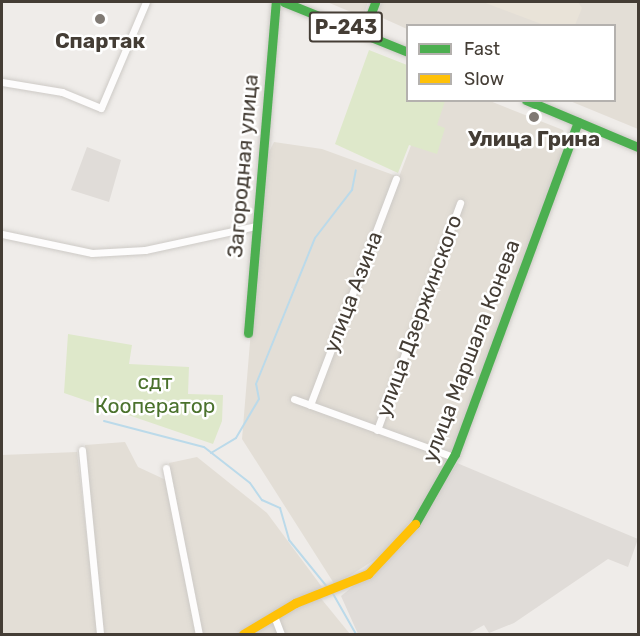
<!DOCTYPE html>
<html>
<head>
<meta charset="utf-8">
<style>
	body { margin:0 }
	#map { position:relative; width:640px; height:636px; overflow:hidden; background:#efece9; font-family:Rubik,sans-serif }
	div>[style] { position:absolute }
	[style*='--x'] { left:calc(var(--x)*1px); top:calc(var(--y)*1px); width:calc(var(--w)*1px); rotate:calc(var(--a)*1deg) }
	.residential>* { inset:0; background:#e3ded6 }
	.industrial>* { inset:0; background:#e0dcd8 }
	.education>* { inset:0; background:#e9e3d8 }
	.green>* { inset:0; background:#dee8ca }
	.stream>* { height:2px; margin:-1px; padding:0 1px; transform-origin:1px; border-radius:1px; background:#bbdaea }
	.roads { filter:drop-shadow(0 0 2px #cdcac6) drop-shadow(0 0 2px #cdcac6) }
	.street>* { height:7px; margin:-3.5px; padding:0 3.5px; transform-origin:3.5px; border-radius:3.5px; background:#fdfcfc }
	.fast>* { height:9px; margin:-4.5px; padding:0 4.5px; transform-origin:4.5px; border-radius:4.5px; background:#4caf50 }
	.slow>* { height:9px; margin:-4.5px; padding:0 4.5px; transform-origin:4.5px; border-radius:4.5px; background:#ffc107 }
	.dots>* { width:16px; height:16px; translate:-50% -50%; box-sizing:border-box; border:3px solid #fff; border-radius:50% }
	span { translate:-50% -50%; white-space:nowrap; text-align:center; line-height:1.15; -webkit-text-stroke:5px #fff; paint-order:stroke }
	.shield-label span { padding:2px 4px; background:#fff; border:2px solid; border-radius:4px; -webkit-text-stroke-width:0 }
	.shield-label { font-size:20px; color:#443d35; font-weight:700 }
	.poi-label { font-size:21px; color:#443d35; font-weight:700 }
	.street-label { font-size:21px; color:#443d35 }
	.park-label { font-size:21px; color:#4b722d }
	.frame { position:absolute; inset:0; border:3px solid #443d35; pointer-events:none }
	.legend { position:absolute; left:406px; top:24px; width:210px; height:78px; box-sizing:border-box; background:#fff; border:2px solid #b4b1ae; margin:0; padding:8px 10px; list-style:none; font-size:18px; color:#443d35 }
	.legend li { display:flex; align-items:center; gap:12px; height:30px }
	.legend b { width:30px; border:2px solid #b4b1ae }
</style>
</head>
<body>
<div id="map">
	<div class="residential">
		<div style="clip-path:polygon(327px 2px,368px 2px,363px 17px)"></div>
		<div style="clip-path:polygon(382px 2px,638px 2px,638px 129px,570px 101px,614px 100px,614px 26px,407px 29px,376px 15px)"></div>
		<div style="clip-path:polygon(428px 101px,490px 101px,563px 130px,567px 144px,455px 448px,422px 507px,387px 552px,335px 585px,242px 439px,265px 160px,274px 142px,322px 149px,399px 177px)"></div>
		<div style="clip-path:polygon(125px 442px,138px 467px,166px 480px,196px 634px,104px 634px,85px 445px)"></div>
		<div style="clip-path:polygon(77px 452px,98px 634px,2px 634px,2px 455px)"></div>
		<div style="clip-path:polygon(197px 457px,267px 513px,322px 587px,239px 634px,202px 634px,169px 463px)"></div>
		<div style="clip-path:polygon(319px 596px,350px 634px,285px 634px,278px 618px,284px 611px)"></div>
		<div style="clip-path:polygon(272px 620px,279px 634px,247px 634px)"></div>
	</div>
	<div class="industrial">
		<div style="clip-path:polygon(87px 147px,121px 160px,109px 202px,71px 190px)"></div>
		<div style="clip-path:polygon(457px 463px,638px 539px,628px 567px,608px 559px,514px 623px,489px 633px,484px 625px,468px 634px,358px 634px,341px 596px,405px 544px)"></div>
	</div>
	<div class="education">
		<div style="clip-path:polygon(483px 2px,578px 2px,582px 8px,575px 25px,544px 25px)"></div>
	</div>
	<div class="green">
		<div style="clip-path:polygon(369px 50px,407px 65px,408px 100px,445px 101px,437px 125px,445px 128px,437px 154px,409px 145px,398px 173px,335px 144px)"></div>
		<div style="clip-path:polygon(68px 334px,132px 345px,129px 364px,189px 367px,188px 394px,223px 395px,222px 421px,213px 444px,64px 393px)"></div>
	</div>
	<div class="stream">
		<div style="--x:104;--y:421;--w:103;--a:14.6"></div>
		<div style="--x:204;--y:447;--w:58;--a:38"></div>
		<div style="--x:250;--y:483;--w:21;--a:55"></div>
		<div style="--x:262;--y:500;--w:20;--a:24"></div>
		<div style="--x:280;--y:508;--w:33;--a:74"></div>
		<div style="--x:289;--y:540;--w:62;--a:50.9"></div>
		<div style="--x:211;--y:453;--w:29;--a:-31"></div>
		<div style="--x:236;--y:438;--w:45;--a:-59.5"></div>
		<div style="--x:259;--y:399;--w:15;--a:-101"></div>
		<div style="--x:256;--y:384;--w:157;--a:-68"></div>
		<div style="--x:315;--y:238;--w:61;--a:-52.4"></div>
		<div style="--x:352;--y:190;--w:20;--a:-79"></div>
		<div style="--x:332;--y:592;--w:48;--a:60.3"></div>
	</div>
	<div class="roads">
		<div class="street">
			<div style="--x:2;--y:82;--w:61;--a:9.5"></div>
			<div style="--x:62;--y:92;--w:42;--a:22.3"></div>
			<div style="--x:101;--y:108;--w:115;--a:-67"></div>
			<div style="--x:2;--y:234;--w:92;--a:11.9"></div>
			<div style="--x:92;--y:253;--w:53;--a:-3.2"></div>
			<div style="--x:145;--y:250;--w:114;--a:-12.2"></div>
			<div style="--x:294;--y:399;--w:169;--a:20"></div>
			<div style="--x:310;--y:405;--w:242;--a:-69.2"></div>
			<div style="--x:377;--y:430;--w:242;--a:-69.9"></div>
			<div style="--x:82;--y:450;--w:185;--a:84.4"></div>
			<div style="--x:166;--y:468;--w:169;--a:78.8"></div>
			<div style="--x:274;--y:616;--w:19;--a:69"></div>
		</div>
		<div class="fast">
			<div style="--x:284;--y:2;--w:134;--a:22"></div>
			<div style="--x:363;--y:34;--w:34;--a:-69"></div>
			<div style="--x:526;--y:100;--w:121;--a:22.8"></div>
			<div style="--x:248;--y:333;--w:332;--a:-85.2"></div>
			<div style="--x:415;--y:524;--w:81;--a:-60.3"></div>
			<div style="--x:455;--y:454;--w:354;--a:-69.7"></div>
		</div>
		<div class="slow">
			<div style="--x:243;--y:634;--w:61;--a:-30.8"></div>
			<div style="--x:295;--y:603;--w:79;--a:-21.7"></div>
			<div style="--x:368;--y:574;--w:69;--a:-46.8"></div>
		</div>
	</div>
	<div class="dots">
		<div style="left:100px;top:19px;background:#807a74"></div>
		<div style="left:534px;top:117px;background:#807a74"></div>
	</div>
	<div class="shield-label">
		<span style="left:346px;top:27px">Р-243</span>
	</div>
	<div class="poi-label">
		<span style="left:100px;top:41px">Спартак</span>
		<span style="left:534px;top:139px">Улица Грина</span>
	</div>
	<div class="street-label">
		<span style="left:243px;top:166px;rotate:-85deg">Загородная улица</span>
		<span style="left:353px;top:292px;rotate:-69deg">улица Азина</span>
		<span style="left:419px;top:316px;rotate:-70deg">улица Дзержинского</span>
		<span style="left:471px;top:351px;rotate:-69deg">улица Маршала Конева</span>
	</div>
	<div class="park-label">
		<span style="left:155px;top:394px">сдт<br>Кооператор</span>
	</div>
	<div class="frame"></div>
	<ul class="legend">
	<li><b style="height:8px;background:#4caf50"></b>Fast</li>
	<li><b style="height:8px;background:#ffc107"></b>Slow</li>
	</ul>
</div>
</body>
</html>
